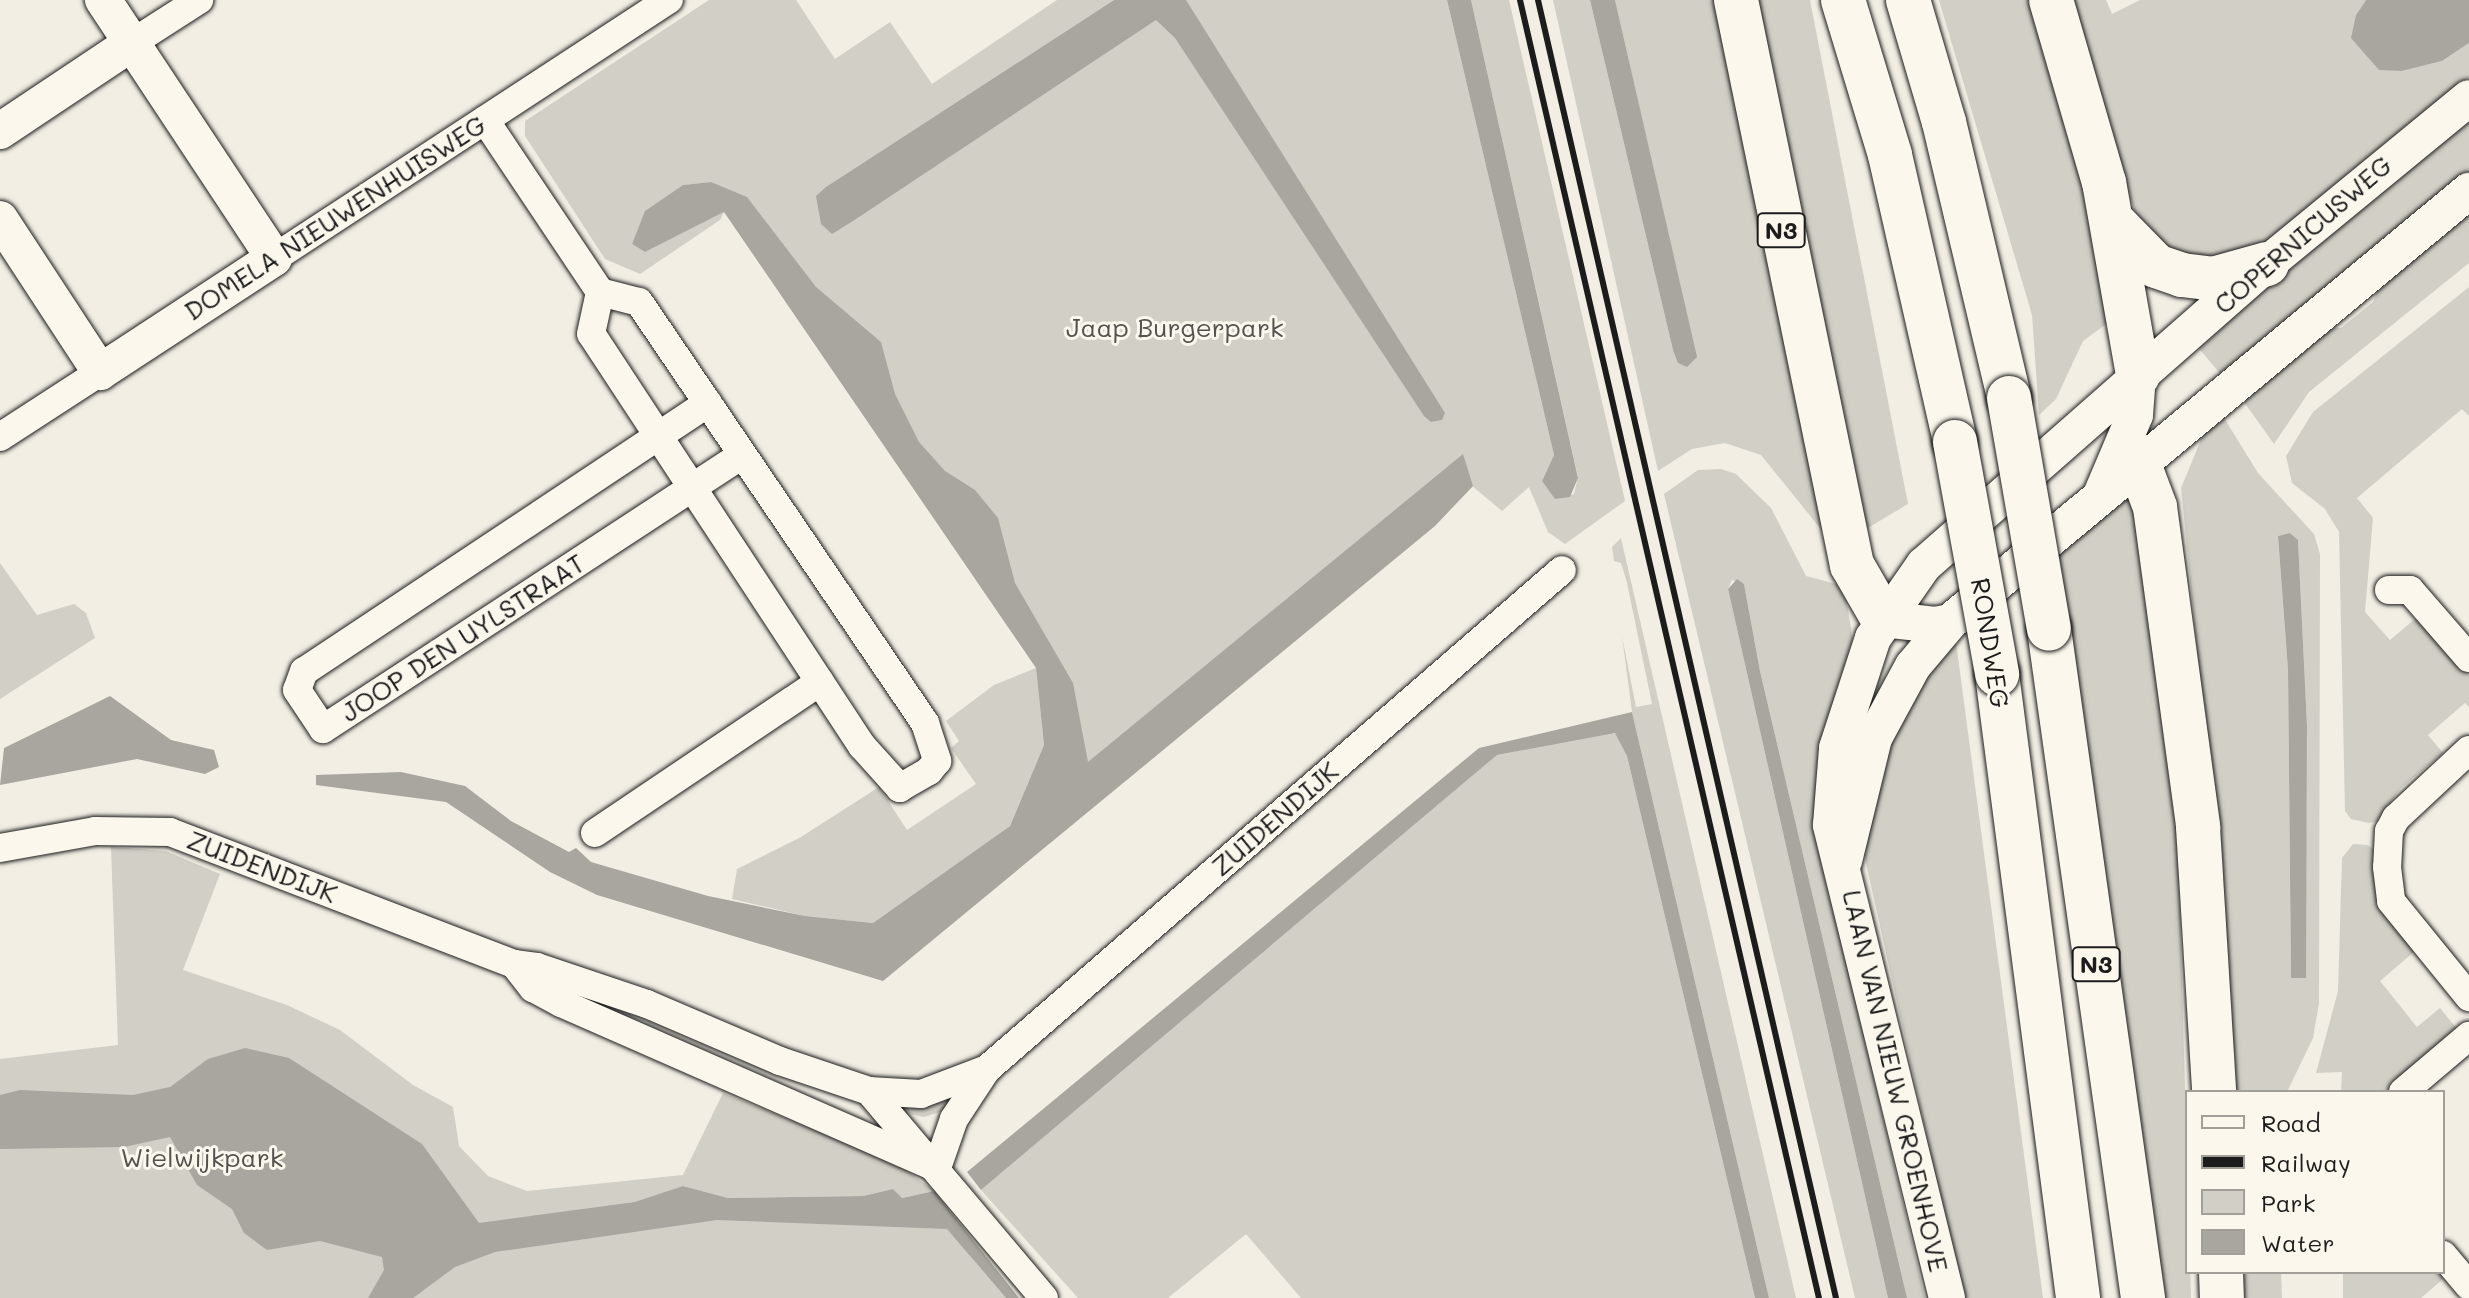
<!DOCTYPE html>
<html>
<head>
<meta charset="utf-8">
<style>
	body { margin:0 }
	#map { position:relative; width:2469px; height:1298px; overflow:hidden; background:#f2eee4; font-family:Mali,sans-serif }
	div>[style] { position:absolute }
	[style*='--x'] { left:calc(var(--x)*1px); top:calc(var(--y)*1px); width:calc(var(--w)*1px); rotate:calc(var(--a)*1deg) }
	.green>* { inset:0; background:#d2cfc6 }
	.water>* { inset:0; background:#a9a6a0 }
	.roads { filter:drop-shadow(0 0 2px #1c1c1c) drop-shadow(0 0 2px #1c1c1c) }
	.minor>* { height:28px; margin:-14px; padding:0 14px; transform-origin:14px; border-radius:14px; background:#fbf7ec }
	.tertiary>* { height:36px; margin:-18px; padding:0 18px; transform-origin:18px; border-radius:18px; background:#fbf7ec }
	.trunk>* { height:44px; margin:-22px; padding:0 22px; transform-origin:22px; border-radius:22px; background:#fbf7ec }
	.rail>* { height:6px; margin:-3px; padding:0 3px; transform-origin:3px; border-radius:3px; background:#1c1c1c }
	.bridges { filter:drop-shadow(0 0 2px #1c1c1c) drop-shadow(0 0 2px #1c1c1c) }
	.trunk-bridge>* { height:44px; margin:-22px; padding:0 22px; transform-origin:22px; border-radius:22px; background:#fbf7ec }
	span { translate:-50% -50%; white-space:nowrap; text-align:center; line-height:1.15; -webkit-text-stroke:6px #fbf7ec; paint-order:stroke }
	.shield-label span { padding:2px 6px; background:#fbf7ec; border:2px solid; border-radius:6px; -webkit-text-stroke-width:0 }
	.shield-label { font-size:24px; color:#1c1c1c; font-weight:700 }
	.street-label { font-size:26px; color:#1c1c1c }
	.park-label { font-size:26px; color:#53524f }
	.legend { position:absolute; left:2185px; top:1090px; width:260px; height:184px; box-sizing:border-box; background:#fbf7ec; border:2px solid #a29f99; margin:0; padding:10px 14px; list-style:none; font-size:24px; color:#1c1c1c }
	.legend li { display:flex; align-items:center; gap:16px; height:40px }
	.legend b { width:40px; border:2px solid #a29f99 }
</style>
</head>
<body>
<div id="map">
	<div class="green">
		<div style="clip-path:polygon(709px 0,796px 0,835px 59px,890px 22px,932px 84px,1057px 0,1114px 0,826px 187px,1140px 0,1447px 0,1554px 455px,1542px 481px,1556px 499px,1574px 494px,1578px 477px,1471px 0,1509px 0,1625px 501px,1565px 544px,1548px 532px,1529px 487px,1502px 511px,1459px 475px,1069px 788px,1052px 677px,778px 242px,711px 182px,683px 185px,646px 211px,632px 244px,645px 252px,724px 212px,720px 220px,640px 274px,605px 259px,525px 136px,525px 121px)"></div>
		<div style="clip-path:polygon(1553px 0,1590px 0,1673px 350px,1696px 357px,1615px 0,1720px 0,1828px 538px,1761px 455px,1725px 443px,1692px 449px,1658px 471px)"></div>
		<div style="clip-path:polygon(1757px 0,1810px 0,1908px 504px,1866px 529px)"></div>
		<div style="clip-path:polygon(1939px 0,2030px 0,2049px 52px,2116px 317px,2083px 341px,2056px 399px,2039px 415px,2032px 315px)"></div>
		<div style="clip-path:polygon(2064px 0,2106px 0,2112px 14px,2140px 0,2366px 0,2356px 15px,2402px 71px,2442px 61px,2469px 43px,2469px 77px,2246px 260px,2174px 256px,2142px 232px)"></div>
		<div style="clip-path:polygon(2469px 111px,2469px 178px,2223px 377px,2197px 346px)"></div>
		<div style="clip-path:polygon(2469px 206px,2469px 263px,2309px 392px,2274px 444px,2241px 398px,2329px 327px,2341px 328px,2373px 302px,2380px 284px)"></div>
		<div style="clip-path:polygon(2469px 287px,2469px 416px,2462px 409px,2357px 498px,2373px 518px,2365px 612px,2390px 640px,2415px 619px,2424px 619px,2469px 676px,2469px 707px,2465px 703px,2428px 735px,2443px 753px,2400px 789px,2377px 821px,2369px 823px,2351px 819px,2345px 811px,2339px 532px,2325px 509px,2292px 483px,2286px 456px,2313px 412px)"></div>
		<div style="clip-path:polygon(evenodd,2221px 413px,2258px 473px,2314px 534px,2320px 554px,2319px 1003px,2313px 1038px,2287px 1092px,2221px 1092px,2212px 798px,2181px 488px,2205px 430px,2221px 413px,2290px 533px,2298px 540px,2307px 725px,2305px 978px,2291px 978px,2288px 670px,2278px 536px,2290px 533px)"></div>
		<div style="clip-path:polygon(1721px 469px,1736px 474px,1771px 508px,1806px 576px,1844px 586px,1855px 653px,1820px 846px,1925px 1298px,1907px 1298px,1760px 671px,1744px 584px,1732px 580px,1728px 589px,1888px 1298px,1855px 1298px,1664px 494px,1698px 470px)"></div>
		<div style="clip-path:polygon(2132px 485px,2146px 510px,2178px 842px,2191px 1298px,2153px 1298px,2049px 555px)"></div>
		<div style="clip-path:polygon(1621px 538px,1796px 1298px,1769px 1298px,1632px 712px,1622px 636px,1636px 707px,1652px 704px,1627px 583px,1621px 563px,1614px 561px,1612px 547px)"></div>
		<div style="clip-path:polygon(0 563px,37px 615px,74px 604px,86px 613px,95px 638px,0 699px)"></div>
		<div style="clip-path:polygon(1956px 642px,2043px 1298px,1963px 1298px,1862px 845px,1866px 811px,1907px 695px)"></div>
		<div style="clip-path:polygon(1036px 668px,1044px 745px,1010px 826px,873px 923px,805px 916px,732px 899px,737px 869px,801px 837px,879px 787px,907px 830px,976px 784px,951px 748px,959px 741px,946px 721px,994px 685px)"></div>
		<div style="clip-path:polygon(1607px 732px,1620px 735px,1627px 756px,1755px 1298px,1301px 1298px,1246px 1234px,1168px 1298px,1078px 1298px,981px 1190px,1497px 755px)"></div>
		<div style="clip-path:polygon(2353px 844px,2368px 845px,2378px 853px,2415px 951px,2380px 981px,2417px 1027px,2440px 1008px,2457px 1029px,2386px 1092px,2341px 1092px,2342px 1072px,2316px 1073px,2338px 991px,2342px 858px)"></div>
		<div style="clip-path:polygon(111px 847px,166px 851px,220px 874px,183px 970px,287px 1005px,340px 1030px,413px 1085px,453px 1107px,459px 1146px,488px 1176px,527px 1191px,683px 1175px,723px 1093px,898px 1164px,934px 1191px,901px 1198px,893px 1189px,863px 1196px,728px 1198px,683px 1186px,636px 1203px,955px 1223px,980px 1250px,970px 1256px,1006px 1298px,0 1298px,0 1059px,118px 1045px)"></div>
		<div style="clip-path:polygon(956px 1094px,946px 1110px,924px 1117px,900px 1112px,899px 1106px)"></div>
		<div style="clip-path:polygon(2228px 1272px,2281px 1272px,2282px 1298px,2229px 1298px)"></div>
		<div style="clip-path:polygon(2343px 1272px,2439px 1272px,2444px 1278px,2421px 1298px,2343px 1298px)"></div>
	</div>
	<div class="water">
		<div style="clip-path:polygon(1114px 0,1186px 0,1445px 413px,1442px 420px,1431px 422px,1424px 416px,1175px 38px,1156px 20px,853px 221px,832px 234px,821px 224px,816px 196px,826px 187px)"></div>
		<div style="clip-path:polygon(1447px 0,1471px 0,1578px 478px,1570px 497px,1555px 499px,1542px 481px,1554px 455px)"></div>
		<div style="clip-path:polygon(1590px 0,1615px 0,1697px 357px,1687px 367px,1678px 363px,1673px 350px)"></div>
		<div style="clip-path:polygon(2366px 0,2469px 0,2469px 43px,2442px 61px,2402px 71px,2379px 70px,2351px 38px,2356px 15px)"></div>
		<div style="clip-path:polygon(711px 182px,747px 197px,816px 287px,881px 342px,895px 394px,919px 442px,945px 471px,975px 490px,998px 518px,1015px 583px,1073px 683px,1088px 762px,1463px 454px,1473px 486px,1435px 526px,883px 981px,597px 895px,550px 872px,446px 802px,316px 785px,316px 775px,401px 772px,465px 786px,511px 821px,569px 852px,576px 848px,591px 862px,708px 896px,805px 916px,873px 923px,1010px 826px,1044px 745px,1036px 668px,724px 212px,645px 252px,632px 244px,645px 211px,683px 185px)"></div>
		<div style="clip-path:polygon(2290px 533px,2298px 540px,2307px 725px,2306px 978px,2291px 978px,2288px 670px,2278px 536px)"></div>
		<div style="clip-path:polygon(1737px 579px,1744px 584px,1760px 671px,1907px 1298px,1888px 1298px,1728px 589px)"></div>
		<div style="clip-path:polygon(110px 696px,171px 740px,214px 750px,219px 767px,205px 774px,137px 759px,0 785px,4px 748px)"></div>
		<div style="clip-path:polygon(1632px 712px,1769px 1298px,1755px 1298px,1627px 756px,1615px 733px,1497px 755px,981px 1190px,967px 1172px,1479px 748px)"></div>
		<div style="clip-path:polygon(245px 1048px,289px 1058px,422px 1144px,479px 1223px,635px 1202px,683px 1186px,728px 1198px,863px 1196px,893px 1189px,902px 1198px,934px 1191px,1019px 1298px,1006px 1298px,947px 1229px,717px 1220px,495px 1252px,455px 1267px,413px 1298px,368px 1298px,384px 1270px,382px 1257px,320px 1241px,267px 1250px,244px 1233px,232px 1209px,197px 1185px,170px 1137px,124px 1147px,0 1149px,0 1095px,20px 1090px,133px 1095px,170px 1087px,208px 1059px)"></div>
	</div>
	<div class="roads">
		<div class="minor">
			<div style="--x:132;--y:43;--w:80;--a:-32.7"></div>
			<div style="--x:485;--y:120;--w:207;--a:56.2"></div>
			<div style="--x:600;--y:292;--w:40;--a:14.4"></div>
			<div style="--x:639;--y:302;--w:509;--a:55.81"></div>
			<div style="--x:925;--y:723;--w:40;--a:72"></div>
			<div style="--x:937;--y:761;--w:13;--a:129"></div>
			<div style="--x:929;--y:771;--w:34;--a:150"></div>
			<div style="--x:900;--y:788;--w:57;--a:-132.1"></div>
			<div style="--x:862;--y:746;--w:493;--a:-123.3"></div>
			<div style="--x:591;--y:334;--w:43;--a:-77.9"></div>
			<div style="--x:274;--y:258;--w:472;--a:-33.2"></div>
			<div style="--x:708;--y:403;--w:485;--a:146.4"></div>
			<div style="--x:304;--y:671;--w:20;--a:110"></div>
			<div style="--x:297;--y:690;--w:47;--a:56.3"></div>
			<div style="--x:323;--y:729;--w:501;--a:-33.18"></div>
			<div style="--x:0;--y:437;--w:119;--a:-33"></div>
			<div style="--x:2389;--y:590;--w:21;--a:0"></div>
			<div style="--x:2410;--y:590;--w:90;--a:49.1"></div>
			<div style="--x:2469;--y:750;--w:100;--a:137"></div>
			<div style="--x:2396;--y:818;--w:15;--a:118"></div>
			<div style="--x:2389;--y:831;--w:36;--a:93"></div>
			<div style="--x:2387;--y:867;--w:34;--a:83"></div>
			<div style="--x:2391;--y:901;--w:124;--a:50.9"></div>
			<div style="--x:595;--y:833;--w:271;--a:-33.9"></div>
			<div style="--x:0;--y:848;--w:97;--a:-10.1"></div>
			<div style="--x:95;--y:831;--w:75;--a:0.8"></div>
			<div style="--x:170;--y:832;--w:368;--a:21"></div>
			<div style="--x:514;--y:964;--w:23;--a:7"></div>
			<div style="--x:537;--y:967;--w:116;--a:18.6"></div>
			<div style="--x:647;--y:1004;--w:145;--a:23.2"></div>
			<div style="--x:780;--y:1061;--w:94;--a:18.6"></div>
			<div style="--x:869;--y:1091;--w:52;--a:3.3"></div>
			<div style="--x:921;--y:1094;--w:71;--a:-20.7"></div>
			<div style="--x:514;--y:964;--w:31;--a:52"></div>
			<div style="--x:533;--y:988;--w:32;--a:28"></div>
			<div style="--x:561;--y:1003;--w:411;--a:23.7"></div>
			<div style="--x:869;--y:1091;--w:271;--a:49.8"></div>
			<div style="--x:2403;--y:1092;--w:87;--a:-40.3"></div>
			<div style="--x:937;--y:1168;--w:52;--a:-70.9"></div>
			<div style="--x:954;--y:1119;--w:60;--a:-56.6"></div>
			<div style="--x:987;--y:1069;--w:761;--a:-40.95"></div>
			<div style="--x:2443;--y:1255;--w:40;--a:50"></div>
		</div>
		<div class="tertiary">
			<div style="--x:0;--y:131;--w:159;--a:-33.7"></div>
			<div style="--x:0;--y:219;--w:183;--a:56.8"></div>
			<div style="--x:100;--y:372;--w:208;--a:-33.2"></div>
			<div style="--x:274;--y:258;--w:310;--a:-123.5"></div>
			<div style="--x:2101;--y:495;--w:87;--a:-67"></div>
			<div style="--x:2135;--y:415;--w:40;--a:-85.7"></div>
			<div style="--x:1883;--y:619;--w:52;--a:6.6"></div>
			<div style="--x:1935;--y:625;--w:15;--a:-11"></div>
			<div style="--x:1950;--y:622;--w:675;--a:-39.71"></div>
			<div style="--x:1844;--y:861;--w:127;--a:-76.3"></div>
			<div style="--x:1874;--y:738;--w:82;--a:-61.6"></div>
			<div style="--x:1913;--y:666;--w:57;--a:-49.9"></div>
			<div style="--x:1947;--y:1298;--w:487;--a:-103.8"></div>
			<div style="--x:1831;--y:825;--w:77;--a:-85.5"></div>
			<div style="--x:1837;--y:748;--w:116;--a:-71.9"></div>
			<div style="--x:1873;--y:638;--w:89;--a:-55.1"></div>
			<div style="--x:1924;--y:565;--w:456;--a:-41.3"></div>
			<div style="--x:2267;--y:264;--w:261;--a:-39.4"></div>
		</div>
		<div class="trunk">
			<div style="--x:1736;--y:0;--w:577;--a:78.4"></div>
			<div style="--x:1852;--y:565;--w:62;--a:60.1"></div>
			<div style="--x:1843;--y:0;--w:162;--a:73.1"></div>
			<div style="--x:1890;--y:155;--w:294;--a:77.2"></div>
			<div style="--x:1908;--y:0;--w:127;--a:73.6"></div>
			<div style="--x:1944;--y:122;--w:284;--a:76.7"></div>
			<div style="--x:2051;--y:0;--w:190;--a:73.8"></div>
			<div style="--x:2104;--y:182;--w:196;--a:80"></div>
			<div style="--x:2112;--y:221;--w:63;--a:45.6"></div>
			<div style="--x:2156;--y:266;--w:28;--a:19"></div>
			<div style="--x:2182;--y:275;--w:31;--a:7"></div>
			<div style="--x:2213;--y:279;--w:56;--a:-15.5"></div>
			<div style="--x:2140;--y:467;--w:43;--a:69.4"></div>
			<div style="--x:2155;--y:507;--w:323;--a:82.3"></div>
			<div style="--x:2198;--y:827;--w:265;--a:86.5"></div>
			<div style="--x:2049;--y:629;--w:676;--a:82"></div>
			<div style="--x:1997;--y:674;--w:629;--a:82.6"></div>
			<div style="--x:2221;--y:1272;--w:26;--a:88"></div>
		</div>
	</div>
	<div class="rail">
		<div style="--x:1520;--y:0;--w:1332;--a:77.03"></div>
		<div style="--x:1538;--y:0;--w:1332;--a:77.07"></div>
	</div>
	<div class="bridges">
		<div class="trunk-bridge">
			<div style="--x:2009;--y:398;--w:234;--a:80.2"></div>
			<div style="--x:1955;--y:442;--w:236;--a:79.7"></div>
		</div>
	</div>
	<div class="shield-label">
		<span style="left:1781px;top:230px">N3</span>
		<span style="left:2096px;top:964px">N3</span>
	</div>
	<div class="street-label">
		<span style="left:335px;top:218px;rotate:-33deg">DOMELA NIEUWENHUISWEG</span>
		<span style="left:2303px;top:235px;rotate:-41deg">COPERNICUSWEG</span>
		<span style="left:463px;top:638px;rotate:-33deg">JOOP DEN UYLSTRAAT</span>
		<span style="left:1990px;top:643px;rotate:81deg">RONDWEG</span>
		<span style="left:1275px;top:819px;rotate:-41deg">ZUIDENDIJK</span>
		<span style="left:262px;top:867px;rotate:21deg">ZUIDENDIJK</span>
		<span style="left:1895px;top:1081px;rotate:77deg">LAAN VAN NIEUW GROENHOVE</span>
	</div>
	<div class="park-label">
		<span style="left:1175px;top:328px">Jaap Burgerpark</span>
		<span style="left:202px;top:1158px">Wielwijkpark</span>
	</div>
	<ul class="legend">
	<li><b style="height:10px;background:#fbf7ec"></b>Road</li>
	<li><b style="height:10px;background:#1c1c1c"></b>Railway</li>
	<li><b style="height:22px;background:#d2cfc6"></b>Park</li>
	<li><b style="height:22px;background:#a9a6a0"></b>Water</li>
	</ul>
</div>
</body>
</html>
